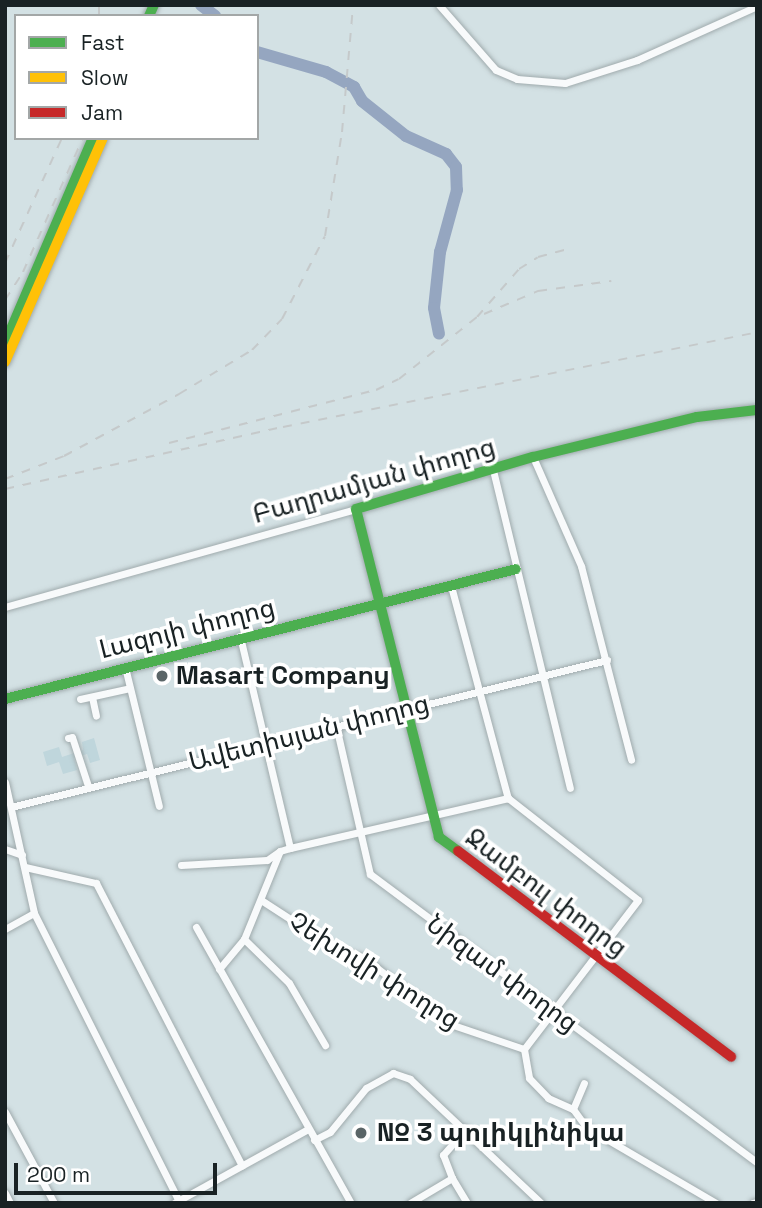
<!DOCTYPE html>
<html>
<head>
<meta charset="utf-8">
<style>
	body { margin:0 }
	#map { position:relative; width:762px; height:1208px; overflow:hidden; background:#d3e1e4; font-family:"Space Grotesk","Noto Sans Armenian",sans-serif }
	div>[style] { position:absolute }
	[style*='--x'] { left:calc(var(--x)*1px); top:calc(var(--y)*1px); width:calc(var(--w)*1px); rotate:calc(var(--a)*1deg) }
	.built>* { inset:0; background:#bfd6dc }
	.river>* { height:12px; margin:-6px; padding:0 6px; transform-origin:6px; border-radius:6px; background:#95a6c0 }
	.roads { filter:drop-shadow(0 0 2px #a0abad) drop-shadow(0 0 2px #a0abad) }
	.street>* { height:7px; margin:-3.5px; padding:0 3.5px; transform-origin:3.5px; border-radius:3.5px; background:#f8fafb }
	.fast>* { height:10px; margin:-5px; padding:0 5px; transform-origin:5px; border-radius:5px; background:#4caf50 }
	.slow>* { height:10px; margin:-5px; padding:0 5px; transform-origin:5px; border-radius:5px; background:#ffc107 }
	.jam>* { height:10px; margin:-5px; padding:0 5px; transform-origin:5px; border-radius:5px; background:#c62828 }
	.rail>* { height:2px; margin-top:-1px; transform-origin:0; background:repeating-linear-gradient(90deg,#c5c9ca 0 9px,transparent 0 18px) }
	.dots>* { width:19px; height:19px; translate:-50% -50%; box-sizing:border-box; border:4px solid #fff; border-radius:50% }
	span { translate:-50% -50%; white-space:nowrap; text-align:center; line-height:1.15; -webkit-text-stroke:7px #fff; paint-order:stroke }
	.street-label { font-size:26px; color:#192224 }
	.poi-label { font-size:26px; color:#192224; font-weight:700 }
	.left { translate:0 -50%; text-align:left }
	.frame { position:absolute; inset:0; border:7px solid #192224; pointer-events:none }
	.legend { position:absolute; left:14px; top:14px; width:245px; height:126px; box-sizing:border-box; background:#fff; border:2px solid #a3a7a7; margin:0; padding:9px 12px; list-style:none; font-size:21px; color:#192224 }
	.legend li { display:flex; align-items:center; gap:14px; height:35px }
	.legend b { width:35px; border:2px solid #a3a7a7 }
	.scale { position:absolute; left:14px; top:1163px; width:203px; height:32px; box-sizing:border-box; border:4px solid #192224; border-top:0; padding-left:9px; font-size:21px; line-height:24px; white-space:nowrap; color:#192224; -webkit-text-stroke:5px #fff; paint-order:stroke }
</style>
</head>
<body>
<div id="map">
	<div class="built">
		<div style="clip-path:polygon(94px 738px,100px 760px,90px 763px,87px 754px,74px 758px,77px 770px,63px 774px,59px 762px,47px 766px,43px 752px,59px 747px,62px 757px,83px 750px,82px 742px)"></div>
	</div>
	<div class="river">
		<div style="--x:201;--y:5;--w:18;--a:38"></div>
		<div style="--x:257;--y:52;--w:72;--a:16.2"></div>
		<div style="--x:326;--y:72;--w:32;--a:28"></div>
		<div style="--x:354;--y:87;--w:16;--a:60"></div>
		<div style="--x:362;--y:101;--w:56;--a:38.5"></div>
		<div style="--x:406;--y:136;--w:44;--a:24.2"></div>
		<div style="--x:446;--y:154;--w:16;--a:52"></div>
		<div style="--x:456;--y:167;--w:23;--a:88"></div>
		<div style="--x:457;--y:190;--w:64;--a:105.3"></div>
		<div style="--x:440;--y:252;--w:56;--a:96.1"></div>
		<div style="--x:434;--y:308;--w:26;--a:79"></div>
	</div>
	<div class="roads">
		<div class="street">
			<div style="--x:439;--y:5;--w:86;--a:48.8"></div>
			<div style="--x:496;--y:70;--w:23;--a:23"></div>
			<div style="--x:517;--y:79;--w:48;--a:4.8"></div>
			<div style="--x:565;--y:83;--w:76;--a:-17.7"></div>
			<div style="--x:637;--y:60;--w:132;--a:-24.2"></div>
			<div style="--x:533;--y:457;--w:119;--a:66.2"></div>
			<div style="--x:581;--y:566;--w:200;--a:75.5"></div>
			<div style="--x:493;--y:470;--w:327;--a:76.4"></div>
			<div style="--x:451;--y:586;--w:220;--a:75"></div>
			<div style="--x:508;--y:798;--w:165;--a:38.1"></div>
			<div style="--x:638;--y:900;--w:188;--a:127.4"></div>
			<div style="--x:5;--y:607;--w:364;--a:-15.6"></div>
			<div style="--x:125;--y:667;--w:143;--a:76.3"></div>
			<div style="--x:92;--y:697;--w:19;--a:78"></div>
			<div style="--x:80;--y:699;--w:51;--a:-12.4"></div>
			<div style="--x:336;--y:726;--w:152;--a:77.1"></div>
			<div style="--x:370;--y:874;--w:482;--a:36.7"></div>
			<div style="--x:68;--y:738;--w:4;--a:-14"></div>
			<div style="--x:72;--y:737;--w:52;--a:71.9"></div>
			<div style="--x:5;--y:782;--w:134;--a:77.5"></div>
			<div style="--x:34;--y:913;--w:325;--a:63.3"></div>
			<div style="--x:11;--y:807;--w:614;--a:-13.86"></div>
			<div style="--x:290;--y:848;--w:224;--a:-12.9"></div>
			<div style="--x:5;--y:849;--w:18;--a:19"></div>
			<div style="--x:181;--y:865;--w:86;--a:-3.3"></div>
			<div style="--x:267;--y:860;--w:16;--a:-35"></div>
			<div style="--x:25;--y:867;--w:73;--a:12.7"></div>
			<div style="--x:96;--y:883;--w:318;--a:62.7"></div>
			<div style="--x:261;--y:900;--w:95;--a:33"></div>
			<div style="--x:341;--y:952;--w:24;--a:15"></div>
			<div style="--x:364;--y:958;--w:108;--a:37.5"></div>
			<div style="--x:450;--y:1024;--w:78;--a:18.7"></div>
			<div style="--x:196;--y:927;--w:317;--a:60.7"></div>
			<div style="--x:5;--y:929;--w:33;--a:-29"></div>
			<div style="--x:244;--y:939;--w:63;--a:44.4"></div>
			<div style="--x:289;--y:983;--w:72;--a:59.9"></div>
			<div style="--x:219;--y:969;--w:39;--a:-50"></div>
			<div style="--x:244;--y:939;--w:95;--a:-67.8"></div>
			<div style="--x:280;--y:851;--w:10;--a:-17"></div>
			<div style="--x:290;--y:848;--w:218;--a:-103.3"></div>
			<div style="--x:524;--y:1049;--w:29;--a:80"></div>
			<div style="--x:529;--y:1078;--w:28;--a:46"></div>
			<div style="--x:548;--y:1098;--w:27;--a:24"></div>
			<div style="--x:573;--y:1109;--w:22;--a:54"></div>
			<div style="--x:586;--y:1127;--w:151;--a:30.3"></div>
			<div style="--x:573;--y:1109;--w:28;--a:-67"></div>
			<div style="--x:5;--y:1112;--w:103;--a:61.7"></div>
			<div style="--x:314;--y:1140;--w:18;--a:-27"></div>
			<div style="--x:330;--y:1132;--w:57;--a:-50.7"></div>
			<div style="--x:366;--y:1088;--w:31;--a:-29"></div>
			<div style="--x:393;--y:1073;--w:18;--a:19"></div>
			<div style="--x:410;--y:1079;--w:180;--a:43.4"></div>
			<div style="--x:452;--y:1178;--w:25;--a:-111"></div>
			<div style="--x:443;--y:1155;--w:35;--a:-49"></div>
			<div style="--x:5;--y:1193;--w:11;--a:63"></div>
			<div style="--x:174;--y:1203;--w:153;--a:-28.9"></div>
			<div style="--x:410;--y:1203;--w:49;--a:-30.8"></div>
			<div style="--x:452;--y:1178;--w:29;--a:59"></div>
			<div style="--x:753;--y:1203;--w:4;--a:-14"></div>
		</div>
		<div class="fast">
			<div style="--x:149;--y:16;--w:12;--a:-66"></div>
			<div style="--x:5;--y:343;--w:223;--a:-66.8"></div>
			<div style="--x:5;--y:699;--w:527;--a:-14.27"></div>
			<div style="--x:458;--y:851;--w:24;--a:-144"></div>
			<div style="--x:439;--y:837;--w:338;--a:-104.2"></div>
			<div style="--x:356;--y:509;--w:184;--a:-16.4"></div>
			<div style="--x:533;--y:457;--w:169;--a:-13.7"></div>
			<div style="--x:697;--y:417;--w:60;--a:-6.7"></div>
		</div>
		<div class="slow">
			<div style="--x:5;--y:362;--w:244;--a:-66.4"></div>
		</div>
		<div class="jam">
			<div style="--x:458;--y:851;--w:342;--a:37"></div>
		</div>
	</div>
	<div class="rail">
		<div style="--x:99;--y:16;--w:11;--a:-90"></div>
		<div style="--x:5;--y:263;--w:137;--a:-65.5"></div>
		<div style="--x:5;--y:300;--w:33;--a:-57"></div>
		<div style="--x:23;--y:272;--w:147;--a:-65.9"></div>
		<div style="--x:484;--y:314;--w:59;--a:-23.1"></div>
		<div style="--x:538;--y:291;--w:74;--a:-7.8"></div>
		<div style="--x:169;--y:443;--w:214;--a:-14.4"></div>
		<div style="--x:376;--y:390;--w:25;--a:-26"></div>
		<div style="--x:399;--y:379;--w:100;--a:-38.5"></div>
		<div style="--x:477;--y:317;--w:64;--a:-48.8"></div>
		<div style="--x:519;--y:269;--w:22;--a:-32"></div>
		<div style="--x:538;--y:257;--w:31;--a:-15"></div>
		<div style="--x:5;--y:479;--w:63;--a:-21.3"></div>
		<div style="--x:64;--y:456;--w:131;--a:-28.3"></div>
		<div style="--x:179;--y:394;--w:85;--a:-31.1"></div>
		<div style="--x:252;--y:350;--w:43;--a:-45.9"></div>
		<div style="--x:282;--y:319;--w:93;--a:-62.6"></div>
		<div style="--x:325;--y:236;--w:105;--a:-80.7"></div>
		<div style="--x:342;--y:132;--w:127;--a:-85"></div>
		<div style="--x:5;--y:489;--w:285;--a:-12.6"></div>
		<div style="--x:283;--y:427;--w:483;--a:-11.3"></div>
	</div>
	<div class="dots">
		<div style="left:162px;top:676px;background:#5a6567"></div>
		<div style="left:361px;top:1133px;background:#5a6567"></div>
	</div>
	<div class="street-label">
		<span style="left:374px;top:481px;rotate:-16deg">Բաղրամյան փողոց</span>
		<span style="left:187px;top:629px;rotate:-14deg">Լազոյի փողոց</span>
		<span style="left:309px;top:733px;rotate:-14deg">Ավետիսյան փողոց</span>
		<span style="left:546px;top:893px;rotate:37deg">Ջամբուլ փողոց</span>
		<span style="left:374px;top:971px;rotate:32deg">Չեխովի փողոց</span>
		<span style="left:502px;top:974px;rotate:36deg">Նիզամ փողոց</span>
	</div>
	<div class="poi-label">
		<span class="left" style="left:176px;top:676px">Masart Company</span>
		<span class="left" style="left:377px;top:1133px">№ 3 պոլիկլինիկա</span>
	</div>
	<div class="frame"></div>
	<ul class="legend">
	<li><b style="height:9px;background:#4caf50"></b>Fast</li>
	<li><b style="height:9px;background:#ffc107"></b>Slow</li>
	<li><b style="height:9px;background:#c62828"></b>Jam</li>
	</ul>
	<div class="scale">200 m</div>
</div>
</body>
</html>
